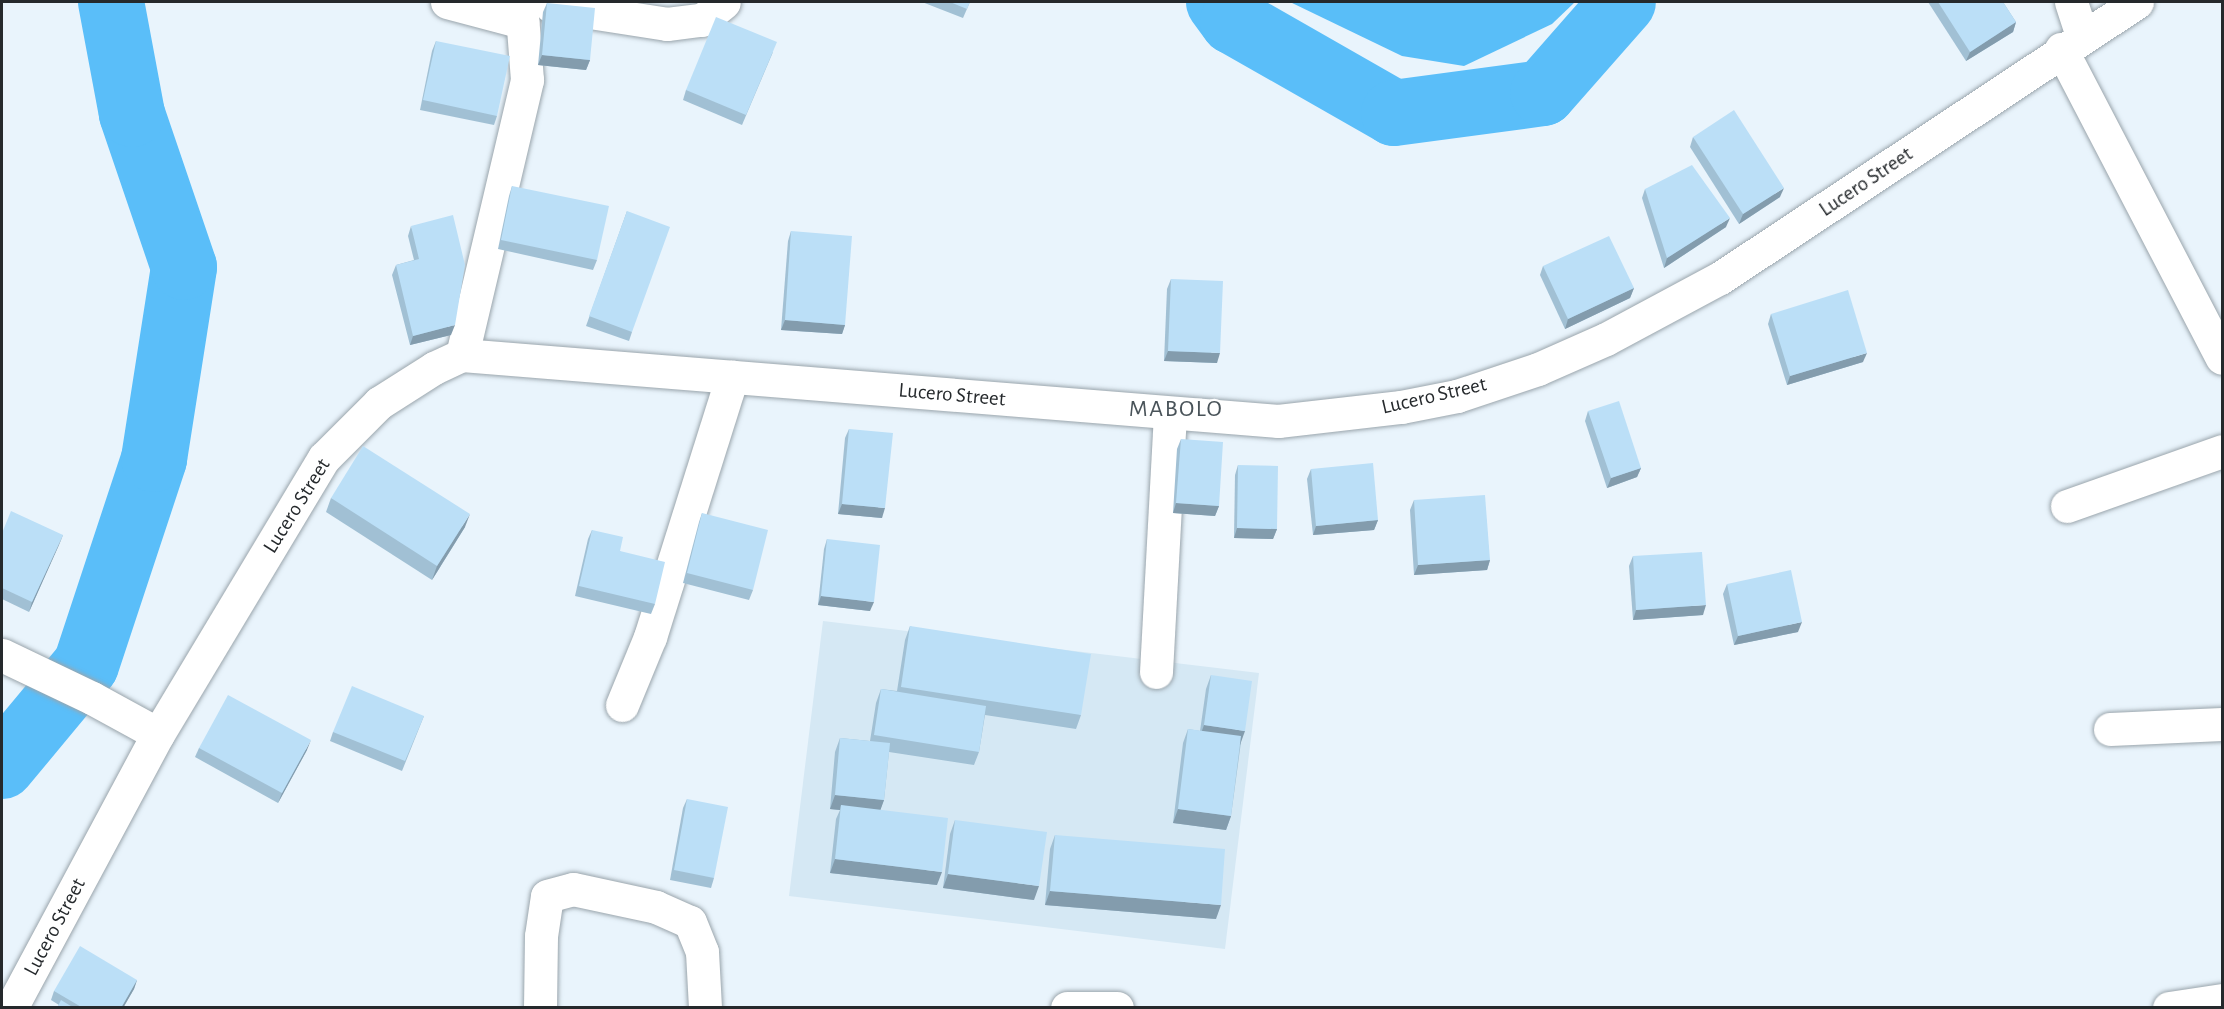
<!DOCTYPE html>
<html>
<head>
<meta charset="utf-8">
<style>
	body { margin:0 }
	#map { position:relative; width:2224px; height:1009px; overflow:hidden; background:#e9f4fc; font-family:"Alegreya Sans",sans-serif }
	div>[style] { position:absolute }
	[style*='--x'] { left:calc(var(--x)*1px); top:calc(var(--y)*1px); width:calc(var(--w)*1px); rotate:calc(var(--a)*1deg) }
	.built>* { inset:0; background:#d5e8f4 }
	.forest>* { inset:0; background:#59bef8 }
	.river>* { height:66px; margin:-33px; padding:0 33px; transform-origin:33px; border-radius:33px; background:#5abef9 }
	.roads { filter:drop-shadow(0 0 2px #9aa5ac) drop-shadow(0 0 2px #9aa5ac) }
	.minor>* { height:33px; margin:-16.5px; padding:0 16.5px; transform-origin:16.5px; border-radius:16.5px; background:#fff }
	.tertiary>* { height:33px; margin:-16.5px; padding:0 16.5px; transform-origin:16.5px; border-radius:16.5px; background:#fff }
	.wall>* { inset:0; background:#a1c0d4 }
	.shaded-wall>* { inset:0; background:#839cad }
	.building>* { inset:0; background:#bbdff7 }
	span { translate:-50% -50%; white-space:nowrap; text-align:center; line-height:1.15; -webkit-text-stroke:4.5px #fff; paint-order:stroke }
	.street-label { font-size:21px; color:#25292c }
	.quarter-label { font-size:24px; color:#495359; letter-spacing:1.5px }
	.frame { position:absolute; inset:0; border:3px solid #25292c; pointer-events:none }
</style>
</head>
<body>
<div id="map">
	<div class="built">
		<div style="clip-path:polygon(823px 621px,1259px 673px,1225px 949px,789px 896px)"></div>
	</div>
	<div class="forest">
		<div style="clip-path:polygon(1290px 2px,1575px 2px,1552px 24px,1464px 66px,1402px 56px)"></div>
	</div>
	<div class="river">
		<div style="--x:1219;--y:2;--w:24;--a:54"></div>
		<div style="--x:1233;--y:21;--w:185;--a:29.7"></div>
		<div style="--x:1394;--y:113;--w:150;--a:-7.6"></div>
		<div style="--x:1543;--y:93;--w:121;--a:-48.7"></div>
		<div style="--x:2;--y:766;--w:131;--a:-50.3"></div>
		<div style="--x:86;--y:665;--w:217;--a:-71.7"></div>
		<div style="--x:154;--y:459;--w:194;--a:-81.1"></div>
		<div style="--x:184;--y:267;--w:162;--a:-108.8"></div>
		<div style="--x:132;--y:114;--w:114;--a:-100.6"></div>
	</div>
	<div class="roads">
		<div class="minor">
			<div style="--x:447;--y:2;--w:78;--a:14.9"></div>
			<div style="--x:2071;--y:2;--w:36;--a:72"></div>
			<div style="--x:551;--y:6;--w:117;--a:8.8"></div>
			<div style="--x:667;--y:24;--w:35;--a:-7"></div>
			<div style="--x:702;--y:20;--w:28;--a:-39"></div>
			<div style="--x:2061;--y:49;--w:348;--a:62.5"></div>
			<div style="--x:462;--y:355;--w:283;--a:-76.7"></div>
			<div style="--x:527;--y:80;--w:78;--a:-94.4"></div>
			<div style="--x:2067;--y:506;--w:164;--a:-19.5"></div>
			<div style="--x:2;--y:655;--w:100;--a:25.5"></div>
			<div style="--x:92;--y:698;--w:75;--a:28.6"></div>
			<div style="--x:1156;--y:672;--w:259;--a:-86.9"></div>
			<div style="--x:622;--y:705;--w:74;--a:-67.6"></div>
			<div style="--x:650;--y:637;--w:273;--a:-72.5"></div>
			<div style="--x:2110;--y:729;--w:112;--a:-2.6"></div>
			<div style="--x:540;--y:1008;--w:72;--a:-89.2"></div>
			<div style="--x:541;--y:936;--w:40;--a:-81.5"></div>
			<div style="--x:547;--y:896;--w:27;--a:-15"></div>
			<div style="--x:573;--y:889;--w:85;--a:12.2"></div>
			<div style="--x:656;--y:907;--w:37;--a:24"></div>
			<div style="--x:690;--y:922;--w:32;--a:68"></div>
			<div style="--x:702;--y:952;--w:56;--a:86.9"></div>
			<div style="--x:1067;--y:1008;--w:50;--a:0"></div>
			<div style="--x:2169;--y:1008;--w:54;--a:-8.6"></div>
		</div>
		<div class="tertiary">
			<div style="--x:11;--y:1008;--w:311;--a:-61.8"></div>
			<div style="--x:158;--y:734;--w:322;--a:-59"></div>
			<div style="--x:324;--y:458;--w:78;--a:-45"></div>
			<div style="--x:379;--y:403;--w:65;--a:-32.5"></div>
			<div style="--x:434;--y:368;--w:31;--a:-25"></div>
			<div style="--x:462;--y:355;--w:819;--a:4.62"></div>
			<div style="--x:1278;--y:421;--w:124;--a:-6.5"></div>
			<div style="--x:1401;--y:407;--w:57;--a:-11.1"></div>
			<div style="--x:1457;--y:396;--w:85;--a:-18.4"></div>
			<div style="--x:1538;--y:369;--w:74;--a:-23.8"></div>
			<div style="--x:1606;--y:339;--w:129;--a:-28.2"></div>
			<div style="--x:1720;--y:278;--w:500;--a:-33.5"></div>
		</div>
	</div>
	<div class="wall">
		<div style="clip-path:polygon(922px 2px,970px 2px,963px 18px)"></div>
		<div style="clip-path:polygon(1928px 2px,2003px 2px,2016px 22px,2013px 32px,1966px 61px)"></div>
		<div style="clip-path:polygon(547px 3px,590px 60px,586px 70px,538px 65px,543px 12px)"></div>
		<div style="clip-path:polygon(436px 41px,497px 116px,494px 125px,420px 110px,432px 51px)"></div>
		<div style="clip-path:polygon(773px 52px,742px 125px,683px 100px,686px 90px)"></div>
		<div style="clip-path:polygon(1693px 137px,1780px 197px,1739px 224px,1690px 147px)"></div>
		<div style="clip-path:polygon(512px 186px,597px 260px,593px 270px,498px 249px,509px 196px)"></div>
		<div style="clip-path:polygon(1645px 189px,1726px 227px,1664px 268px,1642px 198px)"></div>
		<div style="clip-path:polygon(627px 211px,632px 332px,629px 341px,586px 326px)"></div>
		<div style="clip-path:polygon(411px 226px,451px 335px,410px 345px,392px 275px,396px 265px,414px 260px,408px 236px)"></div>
		<div style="clip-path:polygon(791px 231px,845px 325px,842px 334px,781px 330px,788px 241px)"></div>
		<div style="clip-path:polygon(1543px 266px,1634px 288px,1630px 298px,1565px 329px,1540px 275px)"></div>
		<div style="clip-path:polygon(1171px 279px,1217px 363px,1164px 361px,1167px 289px)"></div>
		<div style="clip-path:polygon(1771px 314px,1863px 362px,1787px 385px,1768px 324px)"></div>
		<div style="clip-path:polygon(1588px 411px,1641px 468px,1637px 477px,1607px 488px,1585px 421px)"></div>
		<div style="clip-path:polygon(849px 429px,882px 518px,838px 514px,845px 438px)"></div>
		<div style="clip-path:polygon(1181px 439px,1219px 506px,1215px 516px,1173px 513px,1177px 449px)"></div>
		<div style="clip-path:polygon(1238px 465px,1277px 529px,1273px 539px,1234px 538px,1235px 475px)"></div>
		<div style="clip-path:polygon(1311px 469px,1378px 520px,1374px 530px,1313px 535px,1307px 479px)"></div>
		<div style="clip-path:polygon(331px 498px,465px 527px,432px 580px,326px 512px)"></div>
		<div style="clip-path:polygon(1414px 500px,1490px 560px,1487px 570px,1414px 575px,1410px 510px)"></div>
		<div style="clip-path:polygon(702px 513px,753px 590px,749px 600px,683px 583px,699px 522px)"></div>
		<div style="clip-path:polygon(592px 530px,620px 551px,655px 604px,651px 614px,575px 596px,588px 539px)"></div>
		<div style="clip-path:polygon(2px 533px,63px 535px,29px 612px,2px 599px)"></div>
		<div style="clip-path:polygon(827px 539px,870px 611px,818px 605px,824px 549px)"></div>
		<div style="clip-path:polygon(1633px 556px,1703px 615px,1633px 620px,1629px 566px)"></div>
		<div style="clip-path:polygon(1727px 584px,1798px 632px,1734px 645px,1723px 594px)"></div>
		<div style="clip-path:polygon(910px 626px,1081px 715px,1076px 729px,985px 715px,979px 752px,974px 765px,889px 752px,884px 800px,880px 810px,937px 885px,830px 873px,836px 819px,840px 810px,830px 809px,835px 752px,840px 738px,870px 741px,876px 703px,881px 689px,897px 691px,905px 640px)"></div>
		<div style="clip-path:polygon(1211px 675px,1241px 742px,1231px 816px,1226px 830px,1173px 823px,1183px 743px,1188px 729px,1200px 731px,1206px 689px)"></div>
		<div style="clip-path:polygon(424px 716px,402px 771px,330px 741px,333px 732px)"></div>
		<div style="clip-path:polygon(199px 748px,307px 750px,278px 803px,195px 757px)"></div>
		<div style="clip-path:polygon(687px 799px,714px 878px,711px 888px,670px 880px,683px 808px)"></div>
		<div style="clip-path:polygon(955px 820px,1034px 900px,943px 888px,950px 834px)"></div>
		<div style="clip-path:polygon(1055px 835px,1216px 919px,1045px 905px,1050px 849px)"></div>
		<div style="clip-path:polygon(137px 980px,134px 989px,123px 1008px,57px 1008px,59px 1005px,51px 1000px,54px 991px)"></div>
	</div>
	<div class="shaded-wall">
		<div style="clip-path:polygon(2016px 22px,2013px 32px,1966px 61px,1970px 52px)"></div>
		<div style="clip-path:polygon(542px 55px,590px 60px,586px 70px,538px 65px)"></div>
		<div style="clip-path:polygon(1784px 188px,1780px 197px,1739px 224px,1743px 214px)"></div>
		<div style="clip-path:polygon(1730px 218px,1726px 227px,1664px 268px,1667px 258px)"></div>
		<div style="clip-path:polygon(1634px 288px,1630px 298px,1565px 329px,1568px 319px)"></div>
		<div style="clip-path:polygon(785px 320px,845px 325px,842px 334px,781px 330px)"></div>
		<div style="clip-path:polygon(455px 325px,451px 335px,410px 345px,413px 336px)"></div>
		<div style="clip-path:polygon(1168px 351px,1220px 353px,1217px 363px,1164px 361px)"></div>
		<div style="clip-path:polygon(1867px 353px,1863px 362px,1787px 385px,1790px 376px)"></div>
		<div style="clip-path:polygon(1641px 468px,1637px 477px,1607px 488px,1611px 478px)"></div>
		<div style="clip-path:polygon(1176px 503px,1219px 506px,1215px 516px,1173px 513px)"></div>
		<div style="clip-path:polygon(842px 504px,885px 508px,882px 518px,838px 514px)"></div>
		<div style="clip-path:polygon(470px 514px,465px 527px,432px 580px,437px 566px)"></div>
		<div style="clip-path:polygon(1378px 520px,1374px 530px,1313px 535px,1316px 526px)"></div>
		<div style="clip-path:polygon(1237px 528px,1277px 529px,1273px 539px,1234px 538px)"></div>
		<div style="clip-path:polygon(63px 535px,59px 545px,29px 612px,32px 602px)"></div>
		<div style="clip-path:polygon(1490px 560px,1487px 570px,1414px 575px,1418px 565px)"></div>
		<div style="clip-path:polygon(821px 596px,874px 602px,870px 611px,818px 605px)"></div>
		<div style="clip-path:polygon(1706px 605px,1703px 615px,1633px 620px,1636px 610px)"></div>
		<div style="clip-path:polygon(1802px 622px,1798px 632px,1734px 645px,1738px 636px)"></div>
		<div style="clip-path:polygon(1204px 725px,1245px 731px,1240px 745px,1199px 739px)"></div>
		<div style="clip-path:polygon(311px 740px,307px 750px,278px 803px,282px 793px)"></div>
		<div style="clip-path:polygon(835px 795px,884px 800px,879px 814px,841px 805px,840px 810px,830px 809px)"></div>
		<div style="clip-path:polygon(1178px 809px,1231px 816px,1226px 830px,1173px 823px)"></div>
		<div style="clip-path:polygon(835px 859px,942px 872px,937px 885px,830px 873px)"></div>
		<div style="clip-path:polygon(948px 874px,1039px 886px,1034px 900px,943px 888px)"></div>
		<div style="clip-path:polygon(1050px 891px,1221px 905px,1216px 919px,1045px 905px)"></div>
		<div style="clip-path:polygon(137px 980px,134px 989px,123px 1008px,121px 1008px)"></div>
	</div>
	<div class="building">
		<div style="clip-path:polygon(950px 2px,970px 2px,967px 9px)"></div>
		<div style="clip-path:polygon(1938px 2px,2003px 2px,2016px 22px,1970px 52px)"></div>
		<div style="clip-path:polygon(547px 3px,595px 8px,590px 60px,542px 55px)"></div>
		<div style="clip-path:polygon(716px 17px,777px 42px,746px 115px,686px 90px)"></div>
		<div style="clip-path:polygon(436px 41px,510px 56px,497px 116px,423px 100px)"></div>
		<div style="clip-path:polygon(1734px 110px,1784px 188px,1743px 214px,1693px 137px)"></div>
		<div style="clip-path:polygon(1692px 165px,1730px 218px,1667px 258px,1645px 189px)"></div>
		<div style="clip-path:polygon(512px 186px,609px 206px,597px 260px,501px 240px)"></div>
		<div style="clip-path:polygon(627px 211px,670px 227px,632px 332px,589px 316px)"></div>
		<div style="clip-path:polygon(453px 215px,465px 265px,455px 325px,413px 336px,396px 265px,419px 259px,411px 226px)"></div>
		<div style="clip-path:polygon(791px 231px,852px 236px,845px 325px,785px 320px)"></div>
		<div style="clip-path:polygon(1609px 236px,1634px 288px,1568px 319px,1543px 266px)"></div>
		<div style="clip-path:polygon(1171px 279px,1223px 281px,1220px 353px,1168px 351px)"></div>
		<div style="clip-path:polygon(1848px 290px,1867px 353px,1790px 376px,1771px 314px)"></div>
		<div style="clip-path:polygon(1619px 401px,1641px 468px,1611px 478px,1588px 411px)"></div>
		<div style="clip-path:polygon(849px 429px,893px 433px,885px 508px,842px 504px)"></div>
		<div style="clip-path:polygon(1181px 439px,1223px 442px,1219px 506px,1176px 503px)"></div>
		<div style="clip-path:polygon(363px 446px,470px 514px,437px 566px,331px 498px)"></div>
		<div style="clip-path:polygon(1373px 463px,1378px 520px,1316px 526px,1311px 469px)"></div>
		<div style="clip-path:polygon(1238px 465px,1278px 466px,1277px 529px,1237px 528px)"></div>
		<div style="clip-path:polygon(1485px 495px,1490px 560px,1418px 565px,1414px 500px)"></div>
		<div style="clip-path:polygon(11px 511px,63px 535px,32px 602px,2px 588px,2px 533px)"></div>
		<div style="clip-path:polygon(702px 513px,768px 530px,753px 590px,687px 573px)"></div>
		<div style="clip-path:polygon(592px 530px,623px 537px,620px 551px,665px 562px,655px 604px,579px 586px)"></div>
		<div style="clip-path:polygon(827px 539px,880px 545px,874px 602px,821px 596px)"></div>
		<div style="clip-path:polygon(1702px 552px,1706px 605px,1636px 610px,1633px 556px)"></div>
		<div style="clip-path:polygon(1791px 570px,1802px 622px,1738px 636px,1727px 584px)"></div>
		<div style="clip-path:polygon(910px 626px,1091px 654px,1081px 715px,901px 687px)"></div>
		<div style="clip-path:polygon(1211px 675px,1252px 681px,1245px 731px,1204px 725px)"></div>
		<div style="clip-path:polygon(352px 686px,424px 716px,405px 761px,333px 732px)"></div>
		<div style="clip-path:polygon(881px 689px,986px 706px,979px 752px,874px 735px)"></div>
		<div style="clip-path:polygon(228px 695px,311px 740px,282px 793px,199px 748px)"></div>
		<div style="clip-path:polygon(1188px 729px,1241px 736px,1231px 816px,1178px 809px)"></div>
		<div style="clip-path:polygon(840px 738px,890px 743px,884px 800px,835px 795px)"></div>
		<div style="clip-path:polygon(687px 799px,728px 807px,714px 878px,674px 870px)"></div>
		<div style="clip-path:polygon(841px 805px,948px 818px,942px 872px,835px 859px)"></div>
		<div style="clip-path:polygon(955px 820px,1047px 832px,1039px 886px,948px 874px)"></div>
		<div style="clip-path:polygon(1055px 835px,1225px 849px,1221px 905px,1050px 891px)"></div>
		<div style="clip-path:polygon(80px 946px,137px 980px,121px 1008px,83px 1008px,54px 991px)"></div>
		<div style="clip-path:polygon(61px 1000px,74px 1008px,57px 1008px)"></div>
	</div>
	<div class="street-label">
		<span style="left:1866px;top:182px;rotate:-34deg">Lucero Street</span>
		<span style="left:952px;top:395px;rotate:5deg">Lucero Street</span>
		<span style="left:1434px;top:396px;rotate:-13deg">Lucero Street</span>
		<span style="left:297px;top:506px;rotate:-58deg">Lucero Street</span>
		<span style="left:55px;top:927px;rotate:-62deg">Lucero Street</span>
	</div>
	<div class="quarter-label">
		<span style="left:1176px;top:410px">MABOLO</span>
	</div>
	<div class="frame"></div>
</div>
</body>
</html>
